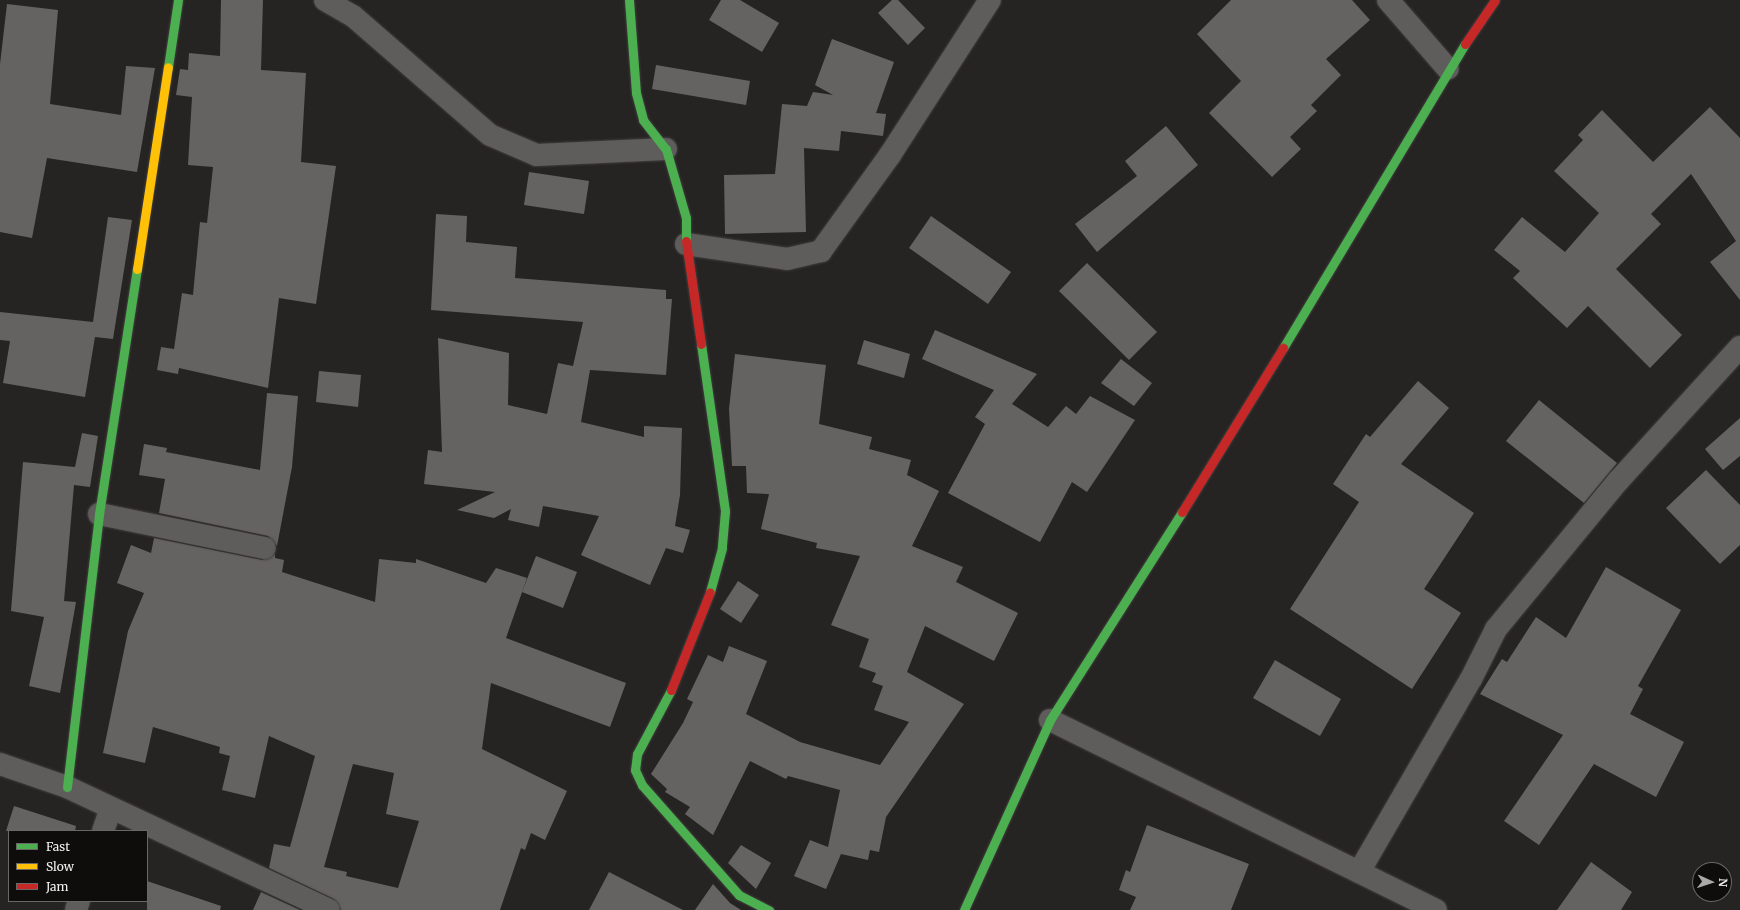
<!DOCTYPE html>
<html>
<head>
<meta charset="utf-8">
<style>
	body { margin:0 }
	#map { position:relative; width:1740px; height:910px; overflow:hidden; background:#262423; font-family:Merriweather,serif }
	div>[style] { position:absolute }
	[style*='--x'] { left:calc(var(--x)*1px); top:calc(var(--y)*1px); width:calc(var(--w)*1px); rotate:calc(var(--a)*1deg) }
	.building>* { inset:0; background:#656362 }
	.roads { filter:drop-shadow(0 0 1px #403e3e) drop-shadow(0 0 1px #403e3e) }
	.street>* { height:22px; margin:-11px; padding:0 11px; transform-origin:11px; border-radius:11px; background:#5e5d5c }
	.fast>* { height:9px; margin:-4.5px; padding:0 4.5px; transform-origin:4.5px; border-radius:4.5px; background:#4caf50 }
	.slow>* { height:9px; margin:-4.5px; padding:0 4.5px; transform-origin:4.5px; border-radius:4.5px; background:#ffc107 }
	.jam>* { height:9px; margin:-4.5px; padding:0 4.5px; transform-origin:4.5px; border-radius:4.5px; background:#c62828 }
	span { translate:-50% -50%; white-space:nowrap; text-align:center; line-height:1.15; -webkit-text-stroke:4px #0f0d0c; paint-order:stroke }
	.legend { position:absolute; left:8px; top:830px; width:140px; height:72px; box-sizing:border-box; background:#0f0d0c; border:1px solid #6a6867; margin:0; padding:5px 7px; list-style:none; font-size:12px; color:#f3f1f0 }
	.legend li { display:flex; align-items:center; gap:8px; height:20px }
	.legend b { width:20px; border:1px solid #6a6867 }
	.north { position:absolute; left:1692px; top:862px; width:40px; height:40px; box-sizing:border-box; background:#0f0d0c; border:1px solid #6a6867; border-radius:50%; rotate:93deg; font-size:11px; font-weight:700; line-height:16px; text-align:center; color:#f3f1f0 }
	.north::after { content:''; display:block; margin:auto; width:14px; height:18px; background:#aba9a8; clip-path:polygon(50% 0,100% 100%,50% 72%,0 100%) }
</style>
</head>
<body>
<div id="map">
	<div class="building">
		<div style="clip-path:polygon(221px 0,263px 0,261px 70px,306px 73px,301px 162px,336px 166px,316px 304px,279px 298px,268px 388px,179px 368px,178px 374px,157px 370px,161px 347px,174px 349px,182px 293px,193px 295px,200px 222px,207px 223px,213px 167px,188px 165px,192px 97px,176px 95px,180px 69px,188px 70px,189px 53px,220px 56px)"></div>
		<div style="clip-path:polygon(721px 0,740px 0,779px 23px,762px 52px,709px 20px)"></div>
		<div style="clip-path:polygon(892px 0,898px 0,925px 28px,908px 45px,878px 13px)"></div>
		<div style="clip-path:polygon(1231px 0,1352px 0,1370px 20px,1326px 59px,1341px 75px,1311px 105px,1317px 111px,1290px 137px,1301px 149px,1272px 177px,1209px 113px,1241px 81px,1197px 34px)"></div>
		<div style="clip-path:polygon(7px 4px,58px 10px,50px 104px,121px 115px,126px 66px,155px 68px,137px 172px,47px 158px,32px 238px,0 232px,0 64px)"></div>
		<div style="clip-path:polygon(832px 39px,894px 62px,876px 113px,886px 114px,883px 136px,841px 131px,839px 151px,804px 148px,806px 232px,725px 234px,724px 175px,775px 174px,782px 104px,807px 106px,813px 92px,833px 95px,815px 85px)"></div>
		<div style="clip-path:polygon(656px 65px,750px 81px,746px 105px,652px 89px)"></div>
		<div style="clip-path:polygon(1710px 107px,1740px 138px,1740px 300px,1710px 262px,1736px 241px,1691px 174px,1651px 214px,1661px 224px,1616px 269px,1682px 335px,1650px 368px,1588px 306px,1567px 328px,1513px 278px,1520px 271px,1494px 250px,1522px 217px,1565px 252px,1599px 213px,1554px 171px,1583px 140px,1578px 135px,1602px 110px,1653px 162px)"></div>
		<div style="clip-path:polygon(1166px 126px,1198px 165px,1097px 252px,1075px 224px,1137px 176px,1125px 161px)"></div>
		<div style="clip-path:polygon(529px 172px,589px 181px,584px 214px,524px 205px)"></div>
		<div style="clip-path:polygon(436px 214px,467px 216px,466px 242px,517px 247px,515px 278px,666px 290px,666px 299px,672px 299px,666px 375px,590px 370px,581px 422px,644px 437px,644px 426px,682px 428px,680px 495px,675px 526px,690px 530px,683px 553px,666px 548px,650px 585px,581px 555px,599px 516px,543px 506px,539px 527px,508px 520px,511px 509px,494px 518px,457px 510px,495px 492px,424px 484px,428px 450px,442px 452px,438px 338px,509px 353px,508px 405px,547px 414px,558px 363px,573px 366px,583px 322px,431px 310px)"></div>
		<div style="clip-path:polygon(931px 216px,1011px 272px,988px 304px,909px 248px)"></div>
		<div style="clip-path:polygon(108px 217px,132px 220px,113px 339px,95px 337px,85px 397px,3px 383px,10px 341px,0 340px,0 312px,93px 322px)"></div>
		<div style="clip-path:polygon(1087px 263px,1157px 332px,1129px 360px,1059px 291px)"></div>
		<div style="clip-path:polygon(935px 330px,1037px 374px,1012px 404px,1048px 427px,1066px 406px,1076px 414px,1090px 396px,1135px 420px,1087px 492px,1072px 482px,1040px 542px,948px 493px,985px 424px,975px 417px,994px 390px,922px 359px)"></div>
		<div style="clip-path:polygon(864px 340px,910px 354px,904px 378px,857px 364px)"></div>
		<div style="clip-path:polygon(735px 354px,826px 365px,819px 424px,872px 437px,869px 449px,911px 460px,907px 475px,939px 491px,912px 546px,963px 567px,956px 582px,1018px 613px,994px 661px,925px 626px,907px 672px,964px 704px,886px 817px,879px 852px,870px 850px,868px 860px,841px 854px,826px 889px,794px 876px,810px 840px,828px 847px,840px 790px,788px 776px,786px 779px,750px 761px,713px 835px,685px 814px,690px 807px,665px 792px,667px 789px,651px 774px,683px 723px,693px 702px,687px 699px,708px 655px,723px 662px,729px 646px,767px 661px,746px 714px,800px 742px,880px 765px,909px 722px,874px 710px,883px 686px,872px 682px,876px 673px,859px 667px,869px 639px,831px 625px,860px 556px,816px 548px,817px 543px,761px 529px,769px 494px,747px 493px,746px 466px,732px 466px,729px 409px)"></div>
		<div style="clip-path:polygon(1121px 359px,1152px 383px,1134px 406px,1101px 383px)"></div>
		<div style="clip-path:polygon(319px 371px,361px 375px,358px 407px,316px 402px)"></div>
		<div style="clip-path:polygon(1418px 381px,1449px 408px,1401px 464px,1474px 513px,1424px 589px,1461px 613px,1412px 689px,1290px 609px,1359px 502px,1333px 484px,1366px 434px,1370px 437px)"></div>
		<div style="clip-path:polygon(267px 393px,298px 396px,292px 467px,277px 546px,268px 536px,159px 513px,165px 479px,139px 475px,144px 444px,167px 448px,166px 452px,260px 470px)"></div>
		<div style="clip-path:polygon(1539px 400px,1617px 463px,1584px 503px,1506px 441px)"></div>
		<div style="clip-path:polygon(1740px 418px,1740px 456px,1723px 470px,1705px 449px)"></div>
		<div style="clip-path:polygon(82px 433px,98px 436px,90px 487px,74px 485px,64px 601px,76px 602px,60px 693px,29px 686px,44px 617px,11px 611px,23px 462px,75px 467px)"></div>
		<div style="clip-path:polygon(1706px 470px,1740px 505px,1740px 545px,1720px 564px,1666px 508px)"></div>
		<div style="clip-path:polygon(evenodd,154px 538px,262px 560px,275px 554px,275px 558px,284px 560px,282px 572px,375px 602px,379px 559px,416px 563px,416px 559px,486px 583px,496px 568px,527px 578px,506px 638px,626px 683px,610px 727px,491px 683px,482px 749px,567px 791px,545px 840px,531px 833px,525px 850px,521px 848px,500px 910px,341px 910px,334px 899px,269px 868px,274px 844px,290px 847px,315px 756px,269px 736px,255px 798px,222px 790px,230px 756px,219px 753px,220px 747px,153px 727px,145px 763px,103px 753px,128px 631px,144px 593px,117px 583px,131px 545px,151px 553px,154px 538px,353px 764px,394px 773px,386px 814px,419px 821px,398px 888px,346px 876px,347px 872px,324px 867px,353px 764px)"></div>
		<div style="clip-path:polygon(536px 556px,577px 572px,563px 608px,522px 592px)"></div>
		<div style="clip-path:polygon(1606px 567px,1681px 610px,1638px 686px,1643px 689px,1630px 714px,1684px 742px,1656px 797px,1594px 764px,1539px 845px,1504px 821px,1563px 735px,1480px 694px,1502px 659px,1507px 662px,1536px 617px,1566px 638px)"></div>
		<div style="clip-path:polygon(738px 581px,759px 595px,741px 623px,720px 609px)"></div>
		<div style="clip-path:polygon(1275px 660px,1341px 699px,1320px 736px,1253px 698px)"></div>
		<div style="clip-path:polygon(14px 806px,76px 826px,75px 831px,6px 831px)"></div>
		<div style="clip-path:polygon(1147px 825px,1249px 864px,1231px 910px,1130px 910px,1136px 897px,1119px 890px,1126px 870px,1130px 872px)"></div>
		<div style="clip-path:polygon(741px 845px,771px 863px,756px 889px,728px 863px)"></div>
		<div style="clip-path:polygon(1591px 862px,1632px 892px,1621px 910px,1557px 910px)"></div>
		<div style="clip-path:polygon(609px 872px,683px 910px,589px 910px)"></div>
		<div style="clip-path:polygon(147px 881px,221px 906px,220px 910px,147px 910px)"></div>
		<div style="clip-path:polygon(713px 884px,730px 903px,741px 910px,695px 910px)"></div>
		<div style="clip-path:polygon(261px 892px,300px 910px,253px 910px)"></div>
	</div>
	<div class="roads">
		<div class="street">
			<div style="--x:325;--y:0;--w:32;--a:30"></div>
			<div style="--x:353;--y:16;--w:181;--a:41"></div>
			<div style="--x:490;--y:135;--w:51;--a:23.1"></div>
			<div style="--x:537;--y:155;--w:129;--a:-2.7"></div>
			<div style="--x:1388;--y:0;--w:91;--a:49"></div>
			<div style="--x:686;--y:244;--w:102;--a:8.4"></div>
			<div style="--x:787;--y:259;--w:35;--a:-13"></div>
			<div style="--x:821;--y:251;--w:118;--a:-54.3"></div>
			<div style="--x:890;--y:155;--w:184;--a:-57.2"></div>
			<div style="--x:99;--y:514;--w:169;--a:11.6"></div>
			<div style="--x:1050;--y:720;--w:430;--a:26.2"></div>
			<div style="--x:0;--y:764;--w:71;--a:18.9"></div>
			<div style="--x:67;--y:787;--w:289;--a:25.1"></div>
			<div style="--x:103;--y:831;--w:24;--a:-71"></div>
			<div style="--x:1359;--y:872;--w:223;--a:-59.9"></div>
			<div style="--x:1471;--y:679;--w:56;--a:-63.4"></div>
			<div style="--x:1496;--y:629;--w:193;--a:-50.5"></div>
			<div style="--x:1619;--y:480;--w:180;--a:-47.7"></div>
			<div style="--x:76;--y:910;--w:9;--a:-72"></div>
		</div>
		<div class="fast">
			<div style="--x:629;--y:0;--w:93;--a:85.7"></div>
			<div style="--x:636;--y:93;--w:28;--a:75"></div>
			<div style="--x:643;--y:120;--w:37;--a:52"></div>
			<div style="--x:666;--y:149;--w:72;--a:73.8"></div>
			<div style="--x:686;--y:218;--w:23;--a:90"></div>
			<div style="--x:168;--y:67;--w:68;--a:-81.5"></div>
			<div style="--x:701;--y:344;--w:169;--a:81.8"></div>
			<div style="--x:725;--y:511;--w:37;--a:95"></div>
			<div style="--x:722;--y:548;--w:46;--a:105.3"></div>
			<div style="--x:1283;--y:348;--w:354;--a:-59.1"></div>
			<div style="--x:671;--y:690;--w:72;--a:118"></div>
			<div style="--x:637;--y:754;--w:16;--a:97"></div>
			<div style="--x:635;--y:770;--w:17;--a:65"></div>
			<div style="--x:642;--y:785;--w:147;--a:48.6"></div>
			<div style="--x:739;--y:895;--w:34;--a:27"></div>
			<div style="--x:67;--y:787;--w:275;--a:-83.3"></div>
			<div style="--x:99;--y:514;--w:248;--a:-81.2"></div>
			<div style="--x:964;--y:910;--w:209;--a:-65.6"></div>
			<div style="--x:1050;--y:720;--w:246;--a:-57.6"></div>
		</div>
		<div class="slow">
			<div style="--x:137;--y:269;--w:204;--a:-81.3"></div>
		</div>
		<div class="jam">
			<div style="--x:1465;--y:44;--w:53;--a:-55.7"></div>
			<div style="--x:686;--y:241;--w:104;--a:81.7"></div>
			<div style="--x:1182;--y:512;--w:193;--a:-58.4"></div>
			<div style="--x:671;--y:690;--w:105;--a:-68.3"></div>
		</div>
	</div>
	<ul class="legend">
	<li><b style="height:5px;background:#4caf50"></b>Fast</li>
	<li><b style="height:5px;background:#ffc107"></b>Slow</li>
	<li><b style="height:5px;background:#c62828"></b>Jam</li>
	</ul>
	<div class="north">N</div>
</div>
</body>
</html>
